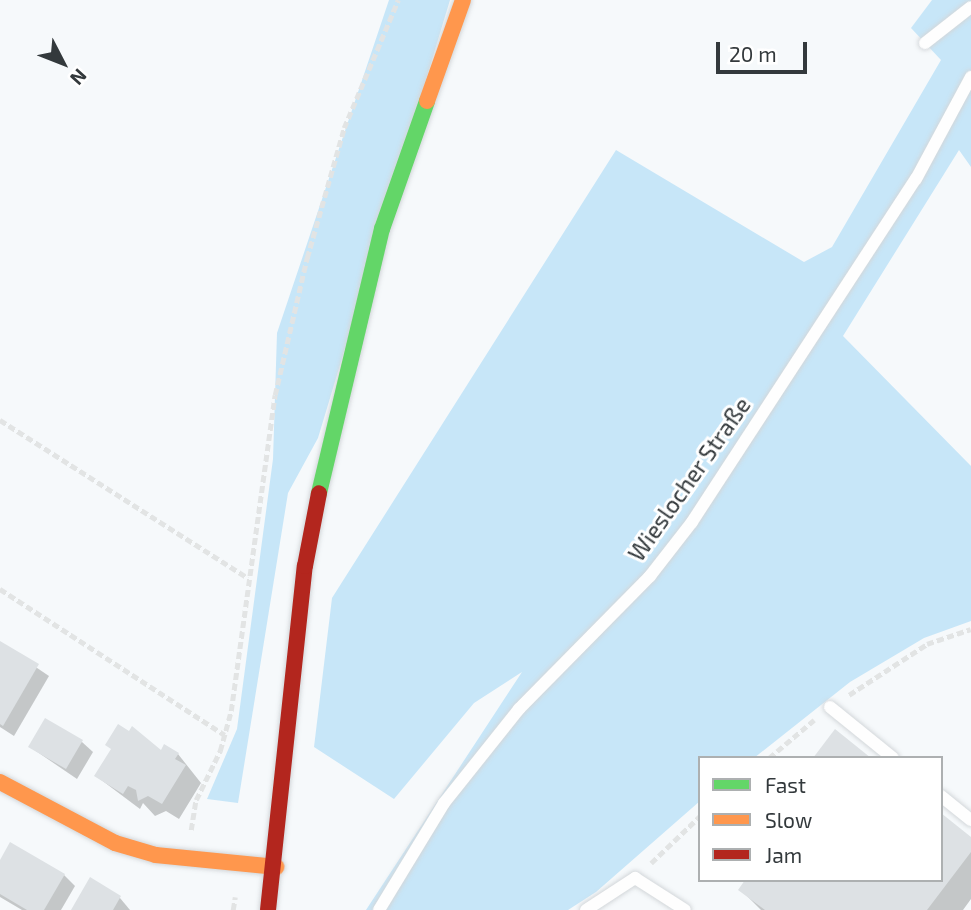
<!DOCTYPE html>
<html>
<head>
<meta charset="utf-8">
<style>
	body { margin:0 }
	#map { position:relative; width:971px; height:910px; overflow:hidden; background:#f6f9fb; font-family:"Exo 2",sans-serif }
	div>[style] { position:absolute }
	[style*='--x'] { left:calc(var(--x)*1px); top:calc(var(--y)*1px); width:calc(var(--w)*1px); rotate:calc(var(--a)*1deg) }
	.green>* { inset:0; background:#c7e6f8 }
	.shadow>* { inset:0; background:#0003 }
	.building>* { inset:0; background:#dde1e4 }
	.path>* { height:4.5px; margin-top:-2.25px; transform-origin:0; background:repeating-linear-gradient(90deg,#e2e4e4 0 7px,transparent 0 10.5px) }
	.roads { filter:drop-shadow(0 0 2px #d3d7da) drop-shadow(0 0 2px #d3d7da) }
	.lane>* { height:12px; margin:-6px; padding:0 6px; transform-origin:6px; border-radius:6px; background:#fefefe }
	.fast>* { height:16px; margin:-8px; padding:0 8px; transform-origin:8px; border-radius:8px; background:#63d668 }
	.slow>* { height:16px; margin:-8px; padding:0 8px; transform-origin:8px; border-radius:8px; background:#ff974d }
	.jam>* { height:16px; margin:-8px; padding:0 8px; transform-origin:8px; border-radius:8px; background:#b3261e }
	span { translate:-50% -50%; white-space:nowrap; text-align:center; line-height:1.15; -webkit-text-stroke:6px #fff; paint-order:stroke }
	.street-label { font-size:23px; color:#33393c }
	.legend { position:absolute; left:698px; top:756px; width:245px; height:126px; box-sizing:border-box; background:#fff; border:2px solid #adb0b1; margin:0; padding:9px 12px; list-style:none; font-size:21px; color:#33393c }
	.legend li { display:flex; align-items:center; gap:14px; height:35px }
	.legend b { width:35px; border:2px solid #adb0b1 }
	.north { position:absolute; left:28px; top:28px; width:70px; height:70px; -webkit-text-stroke:5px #fff; paint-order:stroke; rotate:132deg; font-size:19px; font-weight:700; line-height:28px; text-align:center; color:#33393c }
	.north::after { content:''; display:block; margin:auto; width:24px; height:32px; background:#33393c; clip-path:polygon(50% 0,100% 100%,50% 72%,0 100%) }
	.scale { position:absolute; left:716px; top:42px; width:91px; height:32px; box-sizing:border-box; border:4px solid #33393c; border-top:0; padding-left:9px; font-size:21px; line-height:24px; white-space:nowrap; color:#33393c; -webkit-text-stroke:5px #fff; paint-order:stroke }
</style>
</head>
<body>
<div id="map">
	<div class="green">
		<div style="clip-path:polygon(389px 0,450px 0,318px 438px,288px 493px,238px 803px,207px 799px,237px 729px,273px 459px,277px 333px)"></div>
		<div style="clip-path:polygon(932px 0,971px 0,971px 167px,959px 150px,843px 336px,971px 466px,971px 621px,924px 638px,850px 682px,754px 758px,700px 758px,700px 801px,596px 892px,568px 910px,366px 910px,522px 672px,474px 703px,394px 799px,314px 747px,332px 598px,616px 150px,804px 262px,832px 247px,941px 60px,911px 28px)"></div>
	</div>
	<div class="shadow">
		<div style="clip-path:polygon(0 643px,49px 676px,14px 736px,0 727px)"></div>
		<div style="clip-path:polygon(82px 742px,93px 752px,77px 779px,30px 747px)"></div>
		<div style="clip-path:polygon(161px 752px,178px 754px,201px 783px,179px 819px,166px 811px,155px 816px,143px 803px,140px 809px,96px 776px)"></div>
		<div style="clip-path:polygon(971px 839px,971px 899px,963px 910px,761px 910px,741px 890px,941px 880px)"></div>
		<div style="clip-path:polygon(0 863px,64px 875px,75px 886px,61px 910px,22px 910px,0 897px)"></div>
		<div style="clip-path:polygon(91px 880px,120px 898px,130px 910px,73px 910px)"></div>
	</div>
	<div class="building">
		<div style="clip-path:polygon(0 641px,39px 664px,3px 726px,0 724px)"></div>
		<div style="clip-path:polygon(45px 718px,83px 740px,66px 769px,28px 747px)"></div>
		<div style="clip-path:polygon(118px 724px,129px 731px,132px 726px,161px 750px,164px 744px,179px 753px,175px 759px,186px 765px,162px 804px,148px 796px,138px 801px,136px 790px,128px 786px,123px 794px,94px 776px,111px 749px,105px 745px)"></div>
		<div style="clip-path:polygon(835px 729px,871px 758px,813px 758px)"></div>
		<div style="clip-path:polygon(941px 813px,971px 837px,971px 852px,927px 910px,765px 910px,738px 890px,745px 880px,941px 880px)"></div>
		<div style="clip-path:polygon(10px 842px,65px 874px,44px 910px,27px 910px,0 894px,0 860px)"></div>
		<div style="clip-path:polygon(90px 877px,121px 896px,113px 910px,71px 910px)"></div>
	</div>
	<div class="path">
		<div style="--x:0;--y:420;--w:294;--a:32.5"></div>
		<div style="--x:0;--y:589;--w:268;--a:33"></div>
		<div style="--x:849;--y:695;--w:93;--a:-33.2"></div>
		<div style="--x:927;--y:644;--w:46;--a:-18.8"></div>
		<div style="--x:769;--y:758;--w:59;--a:-40.2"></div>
		<div style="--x:191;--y:830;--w:30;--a:-81"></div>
		<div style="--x:196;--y:800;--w:55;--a:-63.9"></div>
		<div style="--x:220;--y:751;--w:41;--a:-74.6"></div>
		<div style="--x:231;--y:711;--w:319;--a:-82.1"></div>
		<div style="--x:275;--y:395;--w:141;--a:-76.9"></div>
		<div style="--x:307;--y:258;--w:135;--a:-74.1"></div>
		<div style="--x:344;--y:128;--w:139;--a:-67.1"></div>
		<div style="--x:651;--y:863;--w:68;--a:-43.8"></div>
		<div style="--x:233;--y:910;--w:13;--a:-81"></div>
	</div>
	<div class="roads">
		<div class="lane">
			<div style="--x:925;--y:43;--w:58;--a:-38"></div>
			<div style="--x:830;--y:707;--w:81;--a:39"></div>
			<div style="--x:941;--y:796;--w:38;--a:39"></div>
			<div style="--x:379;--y:910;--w:125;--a:-58.7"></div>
			<div style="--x:444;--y:803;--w:120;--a:-51.4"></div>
			<div style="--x:519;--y:709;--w:187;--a:-45.4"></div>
			<div style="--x:650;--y:576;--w:68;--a:-52.1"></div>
			<div style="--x:692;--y:522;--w:410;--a:-56.9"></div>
			<div style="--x:916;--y:179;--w:116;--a:-61.7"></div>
			<div style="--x:586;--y:910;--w:59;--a:-33.1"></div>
			<div style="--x:635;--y:878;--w:59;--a:32.6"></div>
		</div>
		<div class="fast">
			<div style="--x:319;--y:493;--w:271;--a:-76.6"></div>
			<div style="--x:382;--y:229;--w:136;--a:-70.6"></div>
		</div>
		<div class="slow">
			<div style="--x:427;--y:101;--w:107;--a:-70.4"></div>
			<div style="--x:0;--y:782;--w:130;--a:27.9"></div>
			<div style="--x:115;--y:843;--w:43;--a:16.3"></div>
			<div style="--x:156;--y:855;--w:121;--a:5.7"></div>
		</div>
		<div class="jam">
			<div style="--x:268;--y:910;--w:346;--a:-83.9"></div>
			<div style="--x:305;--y:566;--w:74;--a:-79.1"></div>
		</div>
	</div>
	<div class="street-label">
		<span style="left:689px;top:479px;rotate:-55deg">Wieslocher Straße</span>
	</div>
	<ul class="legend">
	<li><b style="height:9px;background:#63d668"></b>Fast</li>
	<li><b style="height:9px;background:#ff974d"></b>Slow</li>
	<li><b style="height:9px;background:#b3261e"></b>Jam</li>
	</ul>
	<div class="north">N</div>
	<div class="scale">20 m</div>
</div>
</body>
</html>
